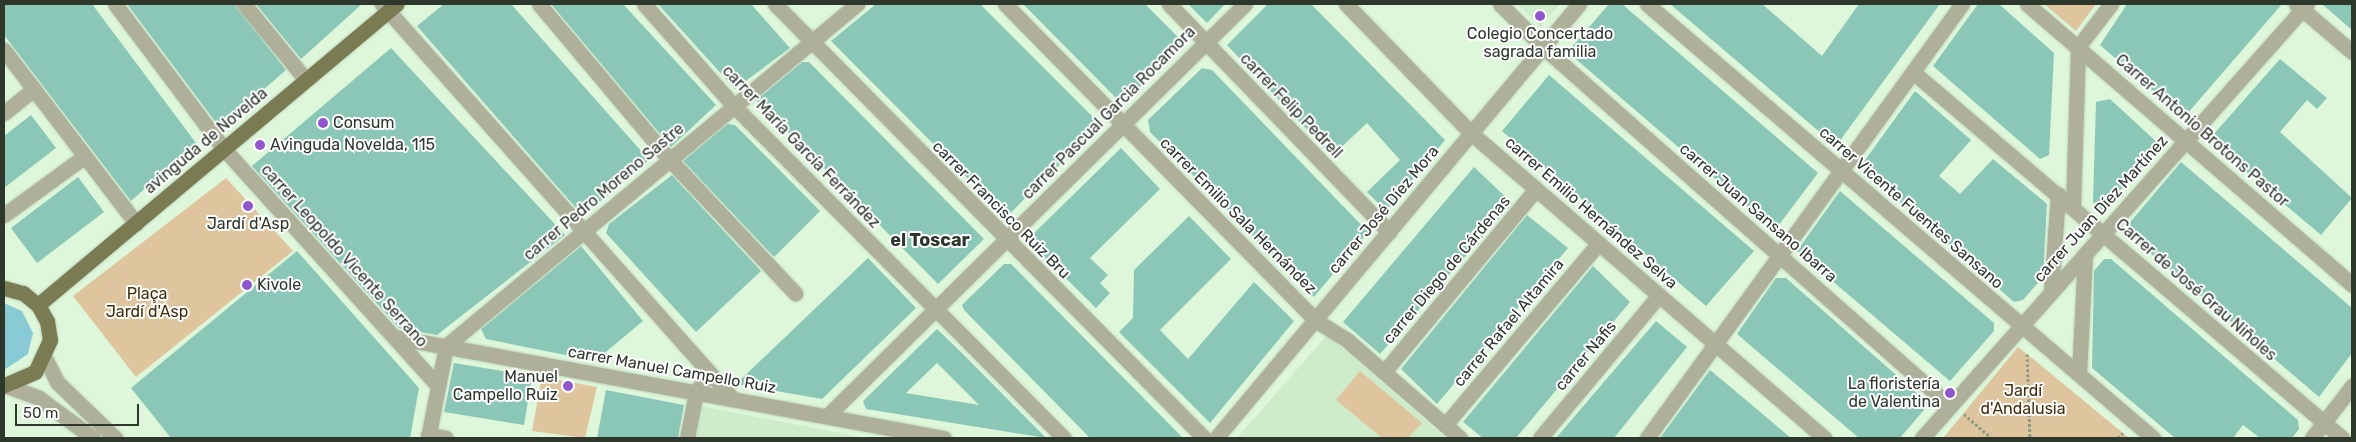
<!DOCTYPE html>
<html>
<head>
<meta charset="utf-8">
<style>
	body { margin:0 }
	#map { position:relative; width:2356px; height:442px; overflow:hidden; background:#def7db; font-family:Rubik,sans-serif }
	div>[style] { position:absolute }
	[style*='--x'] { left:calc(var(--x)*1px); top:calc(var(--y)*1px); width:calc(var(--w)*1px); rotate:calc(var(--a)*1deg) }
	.built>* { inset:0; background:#ceebca }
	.green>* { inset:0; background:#dfc59d }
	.water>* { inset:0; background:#89cbd4 }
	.building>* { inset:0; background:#8ac7b6 }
	.path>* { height:3px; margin-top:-1.5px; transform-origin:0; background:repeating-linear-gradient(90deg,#8a9c88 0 2.5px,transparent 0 5px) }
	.roads { filter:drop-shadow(0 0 1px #bed4bc) drop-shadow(0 0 1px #bed4bc) }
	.minor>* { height:15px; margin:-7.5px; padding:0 7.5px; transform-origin:7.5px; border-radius:7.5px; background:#afb09a }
	.major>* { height:15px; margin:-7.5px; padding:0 7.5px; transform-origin:7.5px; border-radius:7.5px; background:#7a7b53 }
	.dots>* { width:14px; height:14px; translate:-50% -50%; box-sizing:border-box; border:2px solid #fff; border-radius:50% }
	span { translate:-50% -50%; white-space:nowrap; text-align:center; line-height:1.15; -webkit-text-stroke:4px #fff; paint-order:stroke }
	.poi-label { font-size:16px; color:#2d372c }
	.left { translate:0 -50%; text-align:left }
	.right { translate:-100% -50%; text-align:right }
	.street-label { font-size:16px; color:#2d372c }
	.park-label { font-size:16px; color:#422e09 }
	.neighbourhood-label { font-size:18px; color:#2d372c; font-weight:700 }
	.frame { position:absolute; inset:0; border:5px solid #2d372c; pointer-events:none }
	.scale { position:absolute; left:15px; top:404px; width:124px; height:22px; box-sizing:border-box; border:2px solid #2d372c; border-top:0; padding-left:6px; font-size:15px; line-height:18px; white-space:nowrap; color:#2d372c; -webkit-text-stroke:4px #fff; paint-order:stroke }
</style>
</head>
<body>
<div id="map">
	<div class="built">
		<div style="clip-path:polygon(1518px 4px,1560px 4px,1540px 27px)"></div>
		<div style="clip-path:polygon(1327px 335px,1445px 438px,1237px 438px)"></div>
		<div style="clip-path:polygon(702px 406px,865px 438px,696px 438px)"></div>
	</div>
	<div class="green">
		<div style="clip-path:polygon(2044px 4px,2096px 4px,2076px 31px)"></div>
		<div style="clip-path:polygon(226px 178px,293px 251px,136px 377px,73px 296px)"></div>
		<div style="clip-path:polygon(2018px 347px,2027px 354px,2129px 438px,1943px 438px)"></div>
		<div style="clip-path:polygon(1360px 371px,1422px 423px,1408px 438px,1382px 438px,1336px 400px)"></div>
		<div style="clip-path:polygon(542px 377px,597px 387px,585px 438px,532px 431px)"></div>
	</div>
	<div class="water">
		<div style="clip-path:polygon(4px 303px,22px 311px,33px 333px,28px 354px,4px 370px)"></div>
	</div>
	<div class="building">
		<div style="clip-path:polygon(4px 4px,92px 4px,196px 143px,131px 201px,4px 35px)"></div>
		<div style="clip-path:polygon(127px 4px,235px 4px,286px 70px,220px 128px)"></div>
		<div style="clip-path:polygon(256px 4px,362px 4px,301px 59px)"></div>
		<div style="clip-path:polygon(444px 4px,511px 4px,649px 160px,583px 216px,417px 26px)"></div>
		<div style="clip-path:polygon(551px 4px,623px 4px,716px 105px,671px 147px)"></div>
		<div style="clip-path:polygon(658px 4px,751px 4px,790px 48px,735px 89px)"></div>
		<div style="clip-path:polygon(876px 4px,980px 4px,1101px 125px,1006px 217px,831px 41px)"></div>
		<div style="clip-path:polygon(1023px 4px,1145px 4px,1185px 44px,1122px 104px)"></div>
		<div style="clip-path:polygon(1188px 4px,1225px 4px,1207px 23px)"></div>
		<div style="clip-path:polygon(1268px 4px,1311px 4px,1445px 140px,1386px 211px,1367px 192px,1400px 160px,1367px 123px,1332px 156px,1227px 45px)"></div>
		<div style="clip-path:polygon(1609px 4px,1622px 4px,1818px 173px,1775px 230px,1571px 55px,1571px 48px)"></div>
		<div style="clip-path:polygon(1670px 4px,1762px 4px,1822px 56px,1859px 4px,1940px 4px,1836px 146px)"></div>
		<div style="clip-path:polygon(1978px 4px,1999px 4px,2054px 53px,2049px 155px,2040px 159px,1933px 66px)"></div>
		<div style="clip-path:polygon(2127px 4px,2282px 4px,2187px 114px,2179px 113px,2100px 45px)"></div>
		<div style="clip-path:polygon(2322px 4px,2352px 4px,2352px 30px)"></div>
		<div style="clip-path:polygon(391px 48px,565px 235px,437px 335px,399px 328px,252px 166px)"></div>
		<div style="clip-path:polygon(2280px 59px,2327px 98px,2317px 109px,2307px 100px,2280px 132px,2352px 198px,2321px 235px,2213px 144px,2213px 135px)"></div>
		<div style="clip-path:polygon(802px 62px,809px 62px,984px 239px,938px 284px,756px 100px)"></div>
		<div style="clip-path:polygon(1202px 68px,1212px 70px,1368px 232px,1314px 297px,1150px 132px,1148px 120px)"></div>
		<div style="clip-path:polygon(1549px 75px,1754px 251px,1706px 306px,1502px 131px)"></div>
		<div style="clip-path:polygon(1915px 91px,1971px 140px,1939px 176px,1960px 194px,1993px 159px,2047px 204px,2043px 277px,2023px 300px,2014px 302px,1860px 167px)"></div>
		<div style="clip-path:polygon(2110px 99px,2161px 146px,2102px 210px,2093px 202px,2096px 102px)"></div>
		<div style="clip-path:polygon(31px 115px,56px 148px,4px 188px,4px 136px)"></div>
		<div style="clip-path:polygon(727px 124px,735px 125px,820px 211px,774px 257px,683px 161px)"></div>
		<div style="clip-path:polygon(1121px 148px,1160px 189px,1090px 258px,1108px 275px,1100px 283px,1110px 293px,1096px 308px,1027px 240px)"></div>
		<div style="clip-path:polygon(2181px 162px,2352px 308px,2352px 353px,2319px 397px,2128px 234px,2127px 226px)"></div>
		<div style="clip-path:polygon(1474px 167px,1512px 203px,1380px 354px,1343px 322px)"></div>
		<div style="clip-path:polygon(672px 175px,761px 271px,696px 332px,606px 233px,609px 224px)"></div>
		<div style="clip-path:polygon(78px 177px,104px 212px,37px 263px,11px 228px)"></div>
		<div style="clip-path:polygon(1840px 191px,1994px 323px,1994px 331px,1950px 381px,1797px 251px)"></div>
		<div style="clip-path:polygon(1527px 215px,1568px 248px,1437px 404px,1401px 369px)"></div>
		<div style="clip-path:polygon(1189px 216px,1231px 259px,1160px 330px,1188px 359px,1254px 282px,1294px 321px,1210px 423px,1119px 332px,1133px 318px,1134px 270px)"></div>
		<div style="clip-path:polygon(581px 246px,643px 321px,595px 361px,486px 339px,481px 329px)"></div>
		<div style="clip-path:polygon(297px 251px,419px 388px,410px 438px,171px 438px,131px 388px)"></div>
		<div style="clip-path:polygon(868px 258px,916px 308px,822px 399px,736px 384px)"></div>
		<div style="clip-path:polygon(2104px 259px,2111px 259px,2298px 420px,2299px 429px,2292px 438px,2260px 438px,2243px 425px,2233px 438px,2175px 438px,2092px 368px,2094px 271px)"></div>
		<div style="clip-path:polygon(1004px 264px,1011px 264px,1183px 438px,1090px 438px,964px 310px,962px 305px)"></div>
		<div style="clip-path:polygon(1593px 266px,1630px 302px,1516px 438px,1483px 438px,1463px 422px)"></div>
		<div style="clip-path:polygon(1776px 278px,1786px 278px,1929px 404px,1900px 438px,1859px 438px,1737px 334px)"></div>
		<div style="clip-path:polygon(1656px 321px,1687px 347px,1614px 438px,1556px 438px)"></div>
		<div style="clip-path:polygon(evenodd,937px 329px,965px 356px,1046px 438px,866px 409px,863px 401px,937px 329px,937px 363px,979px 405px,906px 393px,937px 363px)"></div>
		<div style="clip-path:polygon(454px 363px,532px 376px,524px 425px,444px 412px)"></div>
		<div style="clip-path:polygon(1710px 370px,1746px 400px,1791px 438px,1660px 438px)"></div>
		<div style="clip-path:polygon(606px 390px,684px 405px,678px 438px,597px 438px)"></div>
	</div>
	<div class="path">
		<div style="--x:2027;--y:354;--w:84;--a:88"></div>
		<div style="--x:1964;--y:414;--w:37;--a:41"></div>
		<div style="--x:2118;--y:438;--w:7;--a:-45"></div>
	</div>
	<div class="roads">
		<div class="minor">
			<div style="--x:115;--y:4;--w:181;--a:53.1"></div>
			<div style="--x:224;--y:149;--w:319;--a:47.9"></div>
			<div style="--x:244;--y:4;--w:98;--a:50.8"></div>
			<div style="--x:382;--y:4;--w:528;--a:48.38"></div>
			<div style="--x:539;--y:4;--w:204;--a:50"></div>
			<div style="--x:670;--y:160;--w:183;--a:46.8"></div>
			<div style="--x:644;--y:4;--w:136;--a:48.6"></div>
			<div style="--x:734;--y:106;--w:468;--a:45.2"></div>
			<div style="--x:775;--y:4;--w:610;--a:45.33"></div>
			<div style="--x:1005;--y:4;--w:443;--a:45.5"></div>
			<div style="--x:1315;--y:320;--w:39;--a:32"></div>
			<div style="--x:1348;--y:341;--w:148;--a:40.9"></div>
			<div style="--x:1169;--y:4;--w:317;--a:46"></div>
			<div style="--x:1346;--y:4;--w:180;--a:45.9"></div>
			<div style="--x:1471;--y:133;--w:467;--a:40.8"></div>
			<div style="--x:1500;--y:4;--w:61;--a:45"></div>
			<div style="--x:1543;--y:47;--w:543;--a:41.41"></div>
			<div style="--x:1647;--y:4;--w:667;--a:40.62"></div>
			<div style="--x:2027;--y:4;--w:430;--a:40.8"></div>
			<div style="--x:2296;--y:4;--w:74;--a:40.6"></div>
			<div style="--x:4;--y:50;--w:218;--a:52.7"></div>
			<div style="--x:1913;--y:72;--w:564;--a:40.47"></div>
			<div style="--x:4;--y:113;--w:38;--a:-39"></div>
			<div style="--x:2073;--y:207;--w:160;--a:-88.2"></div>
			<div style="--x:2078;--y:47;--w:54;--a:-52.5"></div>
			<div style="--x:4;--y:215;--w:100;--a:-36.1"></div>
			<div style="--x:2051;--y:292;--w:98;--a:-85.9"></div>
			<div style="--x:394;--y:337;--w:559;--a:10.41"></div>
			<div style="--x:45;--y:358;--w:27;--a:63"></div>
			<div style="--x:57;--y:382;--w:81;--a:44"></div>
			<div style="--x:1384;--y:372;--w:238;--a:-50.3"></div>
			<div style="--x:2079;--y:374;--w:120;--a:-87.1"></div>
			<div style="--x:4;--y:385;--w:37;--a:20"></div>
			<div style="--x:39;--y:398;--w:67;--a:36.5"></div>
			<div style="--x:827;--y:416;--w:587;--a:-44.59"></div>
			<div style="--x:1445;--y:425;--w:238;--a:-49.8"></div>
			<div style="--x:428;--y:435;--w:18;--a:9"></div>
			<div style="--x:428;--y:438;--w:94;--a:-78.9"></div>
			<div style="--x:446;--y:346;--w:535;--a:-39.76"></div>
			<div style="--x:687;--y:438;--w:47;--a:-78.9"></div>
			<div style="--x:696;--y:392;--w:10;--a:-53"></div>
			<div style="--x:1216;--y:438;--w:566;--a:-50.09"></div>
			<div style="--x:1540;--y:438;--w:186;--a:-50.2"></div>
			<div style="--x:1647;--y:438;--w:536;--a:-54.03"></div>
			<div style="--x:1922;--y:438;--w:580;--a:-48.42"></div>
			<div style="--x:2312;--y:438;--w:66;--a:-52.4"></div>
		</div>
		<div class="major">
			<div style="--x:4;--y:288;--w:20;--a:15"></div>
			<div style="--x:23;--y:293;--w:19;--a:39"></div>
			<div style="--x:38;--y:305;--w:18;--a:61"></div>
			<div style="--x:47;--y:321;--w:19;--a:81"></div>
			<div style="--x:50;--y:340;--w:35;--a:115"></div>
			<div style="--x:35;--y:372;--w:34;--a:157"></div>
			<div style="--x:38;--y:305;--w:468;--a:-40"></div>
		</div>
	</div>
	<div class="dots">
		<div style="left:1540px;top:16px;background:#9056cd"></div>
		<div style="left:323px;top:123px;background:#9056cd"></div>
		<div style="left:260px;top:145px;background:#9056cd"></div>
		<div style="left:248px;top:206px;background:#9056cd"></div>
		<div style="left:247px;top:285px;background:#9056cd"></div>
		<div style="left:568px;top:386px;background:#9056cd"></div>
		<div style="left:1950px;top:393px;background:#9056cd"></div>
	</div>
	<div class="poi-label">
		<span style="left:1540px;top:43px">Colegio Concertado<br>sagrada familia</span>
		<span class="left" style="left:333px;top:123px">Consum</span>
		<span class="left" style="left:270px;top:145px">Avinguda Novelda, 115</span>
		<span style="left:248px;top:224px">Jardí d'Asp</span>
		<span class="left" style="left:257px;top:285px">Kivole</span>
		<span class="right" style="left:558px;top:386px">Manuel<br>Campello Ruiz</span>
		<span class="right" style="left:1940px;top:393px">La floristería<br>de Valentina</span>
	</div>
	<div class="street-label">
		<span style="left:1291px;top:106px;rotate:46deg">carrer Felip Pedrell</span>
		<span style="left:1109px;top:113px;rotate:-45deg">carrer Pascual Garcia Rocamora</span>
		<span style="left:2202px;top:131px;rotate:41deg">Carrer Antonio Brotons Pastor</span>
		<span style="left:206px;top:141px;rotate:-40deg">avinguda de Novelda</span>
		<span style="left:801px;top:147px;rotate:46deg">carrer María García Ferrández</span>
		<span style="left:604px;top:192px;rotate:-40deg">carrer Pedro Moreno Sastre</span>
		<span style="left:1911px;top:208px;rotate:41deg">carrer Vicente Fuentes Sansano</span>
		<span style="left:2101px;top:209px;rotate:-48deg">carrer Juan Díez Martínez</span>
		<span style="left:1001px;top:210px;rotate:45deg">carrer Francisco Ruiz Bru</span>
		<span style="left:1384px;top:210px;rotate:-50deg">carrer José Díez Mora</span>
		<span style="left:1591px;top:213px;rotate:41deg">carrer Emilio Hernández Selva</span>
		<span style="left:1758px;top:213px;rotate:41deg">carrer Juan Sansano Ibarra</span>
		<span style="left:1238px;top:216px;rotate:45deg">carrer Emilio Sala Hernández</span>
		<span style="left:344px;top:256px;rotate:48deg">carrer Leopoldo Vicente Serrano</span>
		<span style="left:1447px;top:270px;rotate:-50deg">carrer Diego de Cárdenas</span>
		<span style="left:2196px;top:290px;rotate:41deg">Carrer de José Grau Niñoles</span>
		<span style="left:1509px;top:323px;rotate:-50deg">carrer Rafael Altamira</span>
		<span style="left:1586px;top:356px;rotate:-50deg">carrer Nafis</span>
		<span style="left:672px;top:370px;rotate:10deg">carrer Manuel Campello Ruiz</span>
	</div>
	<div class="park-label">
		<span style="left:147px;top:303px">Plaça<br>Jardí d'Asp</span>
		<span style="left:2023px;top:400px">Jardí<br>d'Andalusia</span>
	</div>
	<div class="neighbourhood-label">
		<span style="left:930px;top:240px">el Toscar</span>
	</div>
	<div class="frame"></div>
	<div class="scale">50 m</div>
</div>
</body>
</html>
